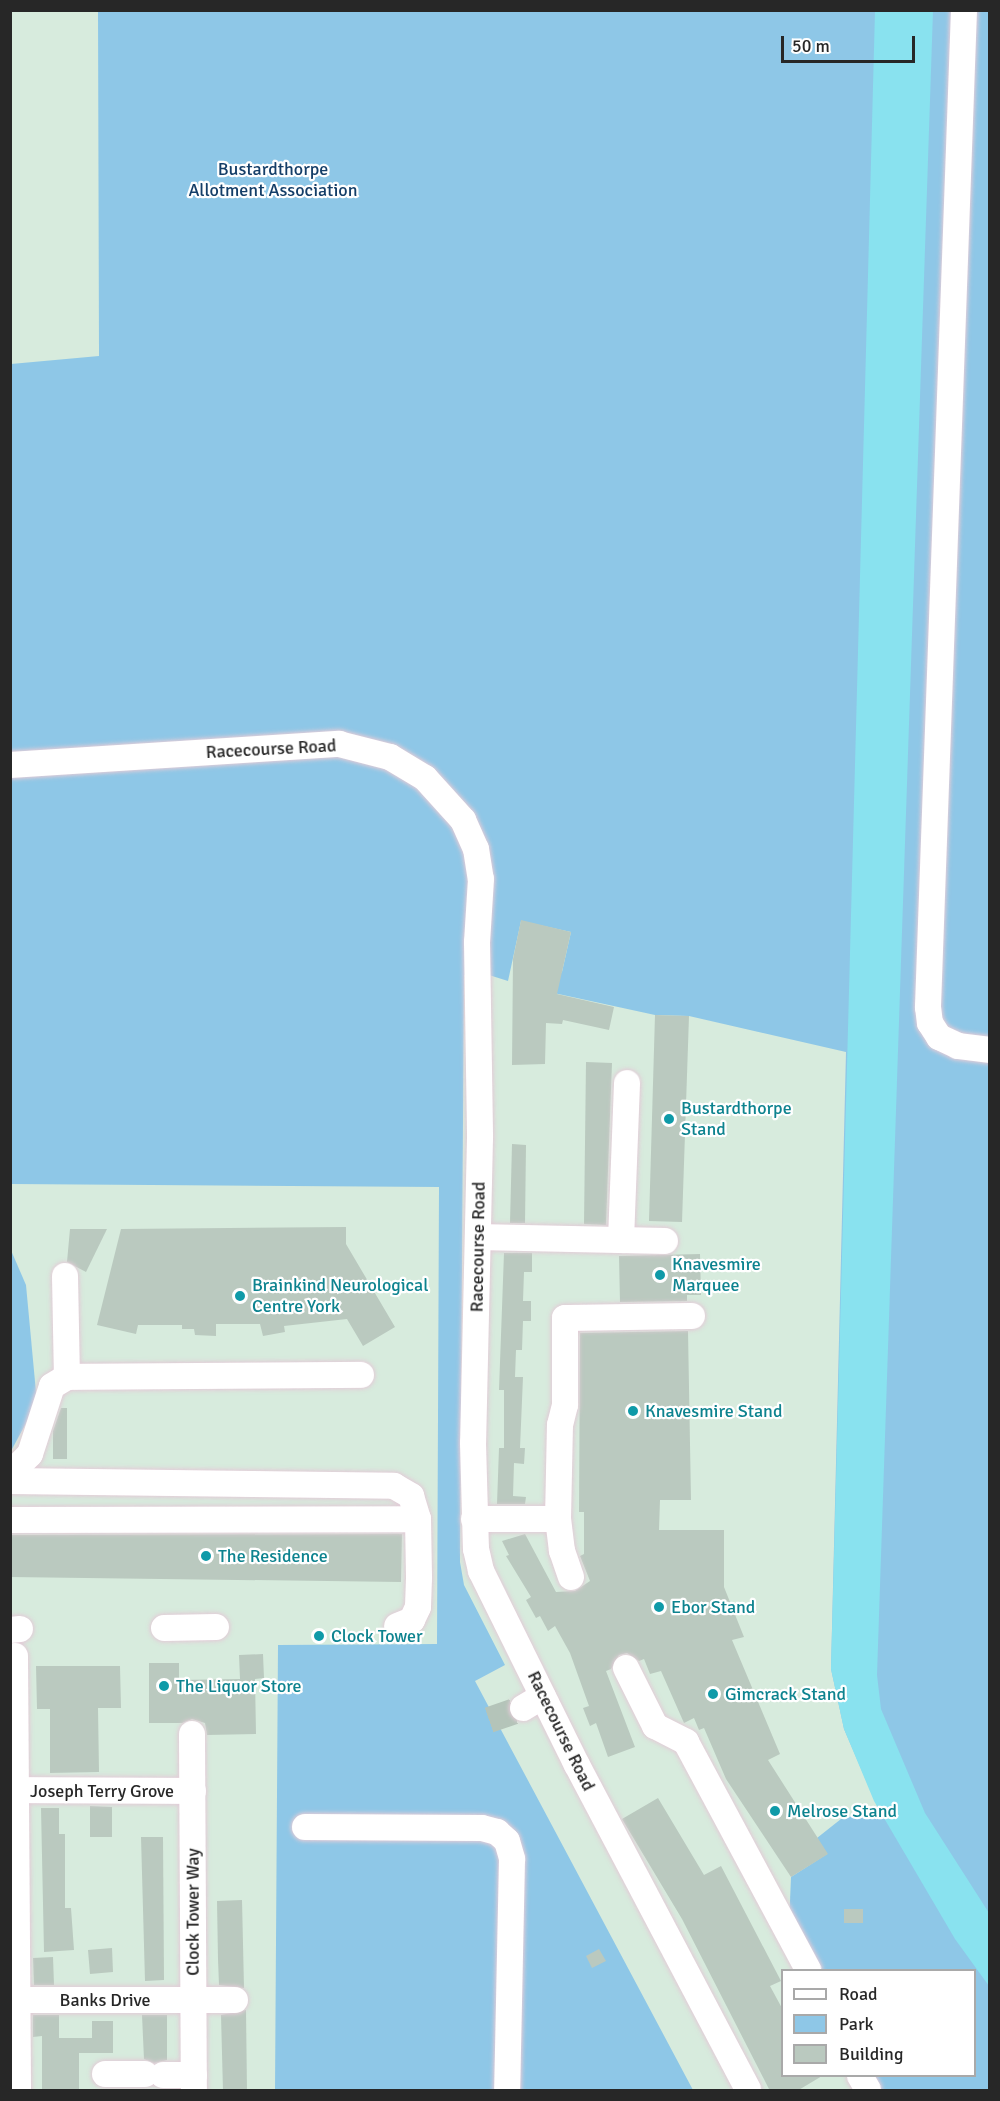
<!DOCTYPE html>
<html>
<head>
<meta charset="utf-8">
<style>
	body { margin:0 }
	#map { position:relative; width:1000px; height:2101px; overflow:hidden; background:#d7ebdd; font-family:Signika,sans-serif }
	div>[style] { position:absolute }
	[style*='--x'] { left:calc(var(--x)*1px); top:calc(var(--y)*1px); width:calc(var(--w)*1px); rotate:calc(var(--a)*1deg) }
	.green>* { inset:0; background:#8ec7e7 }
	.pitch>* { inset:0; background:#89e2ef }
	.building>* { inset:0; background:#bac9bf }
	.minor-tunnel>* { height:26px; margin-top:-13px; transform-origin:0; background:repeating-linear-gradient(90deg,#b4c4b9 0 26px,transparent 0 39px) }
	.roads { filter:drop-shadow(0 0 2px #e2ccd7) drop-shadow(0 0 2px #e2ccd7) }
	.minor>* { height:26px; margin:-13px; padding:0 13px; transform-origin:13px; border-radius:13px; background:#fff }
	.dots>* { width:16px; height:16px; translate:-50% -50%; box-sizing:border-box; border:3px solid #fff; border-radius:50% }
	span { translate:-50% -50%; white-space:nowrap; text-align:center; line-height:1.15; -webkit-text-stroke:4.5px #fff; paint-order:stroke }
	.park-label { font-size:18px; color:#143e68 }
	.street-label { font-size:18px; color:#272727 }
	.culture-label { font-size:18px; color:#0d838f }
	.left { translate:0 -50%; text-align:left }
	.frame { position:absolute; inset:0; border:12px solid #272727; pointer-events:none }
	.legend { position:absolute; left:781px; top:1969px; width:195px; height:108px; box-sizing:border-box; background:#fff; border:2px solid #a9a9a9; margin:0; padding:8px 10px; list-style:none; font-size:18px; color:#272727 }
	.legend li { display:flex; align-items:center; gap:12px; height:30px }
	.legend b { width:30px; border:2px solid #a9a9a9 }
	.scale { position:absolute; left:781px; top:36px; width:134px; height:27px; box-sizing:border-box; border:3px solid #272727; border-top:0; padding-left:8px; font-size:18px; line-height:21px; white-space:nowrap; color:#272727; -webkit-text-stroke:4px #fff; paint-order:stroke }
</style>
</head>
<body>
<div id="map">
	<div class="green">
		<div style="clip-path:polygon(98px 11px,989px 11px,989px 2090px,874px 2090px,866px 2076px,974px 2076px,974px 1970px,812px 1970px,789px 1925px,791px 1877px,827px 1854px,817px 1838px,841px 1819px,878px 1808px,844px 1729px,831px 1669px,846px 1052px,689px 1016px,655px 1015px,540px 990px,562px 972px,571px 932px,521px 921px,508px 981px,489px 975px,464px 975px,460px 1562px,464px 1585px,505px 1665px,475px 1681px,693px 2090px,275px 2090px,278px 1645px,437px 1644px,439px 1187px,11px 1184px,11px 364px,99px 356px)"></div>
		<div style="clip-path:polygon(10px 1248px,26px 1285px,37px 1403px,11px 1451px)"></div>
	</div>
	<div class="pitch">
		<div style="clip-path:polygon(875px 11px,933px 11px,877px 1675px,881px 1709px,925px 1813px,989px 1913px,989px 1986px,955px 1939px,874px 1801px,844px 1729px,831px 1669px)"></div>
	</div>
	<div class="building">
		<div style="clip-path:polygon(521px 920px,571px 932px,557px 994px,614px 1007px,609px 1030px,563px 1020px,562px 1024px,546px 1023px,545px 1064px,512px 1065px,513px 959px)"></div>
		<div style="clip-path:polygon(655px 1015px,689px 1016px,682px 1222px,649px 1221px)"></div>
		<div style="clip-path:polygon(586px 1062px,612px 1063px,606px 1225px,584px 1224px)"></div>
		<div style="clip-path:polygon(512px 1144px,526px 1145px,525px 1223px,510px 1223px)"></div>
		<div style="clip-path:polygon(346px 1227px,346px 1244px,395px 1327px,363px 1346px,347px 1319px,284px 1326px,285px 1332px,263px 1336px,260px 1324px,216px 1324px,216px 1336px,195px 1335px,194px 1329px,182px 1329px,182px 1325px,138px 1325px,136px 1334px,97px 1325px,121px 1229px)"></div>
		<div style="clip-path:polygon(70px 1229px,107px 1229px,86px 1272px,67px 1262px)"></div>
		<div style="clip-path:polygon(504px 1253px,532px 1253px,532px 1272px,524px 1272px,523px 1301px,531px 1301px,531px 1321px,523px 1321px,522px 1350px,516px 1350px,515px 1377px,523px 1377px,520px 1448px,525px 1448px,524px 1464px,514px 1463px,513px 1496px,526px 1497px,525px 1504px,497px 1504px,499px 1448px,504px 1448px,504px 1390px,499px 1390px)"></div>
		<div style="clip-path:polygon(700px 1254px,701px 1295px,687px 1295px,687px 1301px,620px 1302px,619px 1256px)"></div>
		<div style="clip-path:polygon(688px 1331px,691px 1500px,660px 1500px,659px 1530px,724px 1530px,724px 1587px,744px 1637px,732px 1640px,780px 1754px,768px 1760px,828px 1854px,791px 1877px,726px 1779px,704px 1728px,699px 1730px,694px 1718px,684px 1723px,661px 1671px,650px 1674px,644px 1659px,639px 1661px,627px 1653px,619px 1655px,611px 1669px,606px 1671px,635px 1747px,608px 1757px,596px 1723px,590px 1726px,583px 1708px,589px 1706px,570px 1653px,555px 1626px,548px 1631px,540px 1616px,536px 1618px,526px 1600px,531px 1597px,506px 1556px,509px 1555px,502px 1541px,525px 1534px,556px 1592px,575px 1591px,590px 1581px,580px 1556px,584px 1554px,584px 1512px,579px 1512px,580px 1333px)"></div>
		<div style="clip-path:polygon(61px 1408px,67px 1408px,67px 1459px,53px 1459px,53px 1431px)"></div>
		<div style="clip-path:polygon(402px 1534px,401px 1582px,10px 1577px,10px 1535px)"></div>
		<div style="clip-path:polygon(263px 1654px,264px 1678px,255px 1679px,256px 1734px,207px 1735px,205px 1723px,192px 1719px,182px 1723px,149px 1723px,149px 1663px,179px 1663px,179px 1680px,240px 1679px,239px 1655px)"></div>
		<div style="clip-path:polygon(36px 1666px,120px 1666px,121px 1708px,98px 1708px,99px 1772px,50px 1773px,50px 1709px,37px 1709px)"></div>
		<div style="clip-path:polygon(658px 1798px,704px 1875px,721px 1866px,781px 1981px,770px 1986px,783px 2010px,783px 2076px,822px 2076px,797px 2091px,770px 2091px,682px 1919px,622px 1819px)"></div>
		<div style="clip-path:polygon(90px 1806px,112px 1807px,112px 1837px,90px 1837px)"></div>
		<div style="clip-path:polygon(41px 1808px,59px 1808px,59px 1834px,65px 1834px,65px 1908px,71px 1908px,74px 1950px,44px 1952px)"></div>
		<div style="clip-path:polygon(141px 1837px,163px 1837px,164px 1980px,145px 1981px)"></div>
		<div style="clip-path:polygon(242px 1900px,244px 1988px,219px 1985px,218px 1959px,217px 1901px)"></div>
		<div style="clip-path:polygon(844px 1909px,863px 1909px,863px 1923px,844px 1923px)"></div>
		<div style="clip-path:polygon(112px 1948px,113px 1972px,90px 1974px,88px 1950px)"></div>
		<div style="clip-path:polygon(599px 1949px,606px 1961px,592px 1968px,586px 1956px)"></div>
		<div style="clip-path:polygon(53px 1957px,54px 1985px,34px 1985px,33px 1958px)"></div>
		<div style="clip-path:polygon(246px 2010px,247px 2091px,223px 2091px,221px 2015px)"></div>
		<div style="clip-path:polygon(33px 2015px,59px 2015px,59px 2038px,92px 2038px,92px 2021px,113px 2021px,113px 2053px,79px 2053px,79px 2091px,42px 2091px,42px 2036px,33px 2037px)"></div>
		<div style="clip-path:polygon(142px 2015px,167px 2015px,167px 2060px,154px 2063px,144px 2059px)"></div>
	</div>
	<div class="minor-tunnel">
		<div style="--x:489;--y:1720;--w:36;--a:-19"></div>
	</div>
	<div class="roads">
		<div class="minor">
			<div style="--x:964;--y:10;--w:998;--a:92.07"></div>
			<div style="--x:928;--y:1007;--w:16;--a:83"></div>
			<div style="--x:930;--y:1023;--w:17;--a:57"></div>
			<div style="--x:939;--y:1037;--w:21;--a:25"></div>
			<div style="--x:958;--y:1046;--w:32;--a:7"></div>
			<div style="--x:10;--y:765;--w:330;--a:-3.7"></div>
			<div style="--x:339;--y:744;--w:53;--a:14.3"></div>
			<div style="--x:390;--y:757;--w:41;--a:31"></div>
			<div style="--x:425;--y:778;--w:57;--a:47.9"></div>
			<div style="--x:463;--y:820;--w:32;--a:66"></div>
			<div style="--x:476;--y:849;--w:30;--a:81"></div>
			<div style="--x:481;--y:879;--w:63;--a:93.6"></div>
			<div style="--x:477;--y:942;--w:196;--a:89.1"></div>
			<div style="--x:480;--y:1138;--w:305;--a:91.3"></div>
			<div style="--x:473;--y:1443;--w:106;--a:88.4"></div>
			<div style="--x:476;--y:1549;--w:23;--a:77"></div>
			<div style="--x:481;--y:1571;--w:216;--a:63.7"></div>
			<div style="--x:577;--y:1765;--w:367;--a:62.2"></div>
			<div style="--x:478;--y:1237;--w:187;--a:1.2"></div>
			<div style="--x:621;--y:1240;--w:157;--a:-87.8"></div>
			<div style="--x:65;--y:1276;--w:101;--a:88.9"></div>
			<div style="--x:10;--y:1474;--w:28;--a:-45"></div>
			<div style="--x:30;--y:1454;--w:71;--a:-72.1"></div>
			<div style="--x:52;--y:1386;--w:17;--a:-31"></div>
			<div style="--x:67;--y:1377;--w:294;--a:-0.4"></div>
			<div style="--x:10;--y:1481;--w:384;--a:0.7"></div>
			<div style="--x:394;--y:1486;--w:20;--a:30"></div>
			<div style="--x:411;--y:1496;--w:24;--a:73"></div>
			<div style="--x:418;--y:1519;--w:59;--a:89"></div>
			<div style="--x:419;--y:1578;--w:29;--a:92"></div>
			<div style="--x:418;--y:1607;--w:14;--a:115"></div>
			<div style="--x:412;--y:1620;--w:16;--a:158"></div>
			<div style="--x:474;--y:1519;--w:84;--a:0"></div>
			<div style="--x:10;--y:1520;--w:408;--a:-0.1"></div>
			<div style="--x:571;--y:1577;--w:28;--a:-109"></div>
			<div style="--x:562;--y:1551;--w:32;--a:-97"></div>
			<div style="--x:558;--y:1519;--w:94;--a:-88.8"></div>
			<div style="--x:560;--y:1425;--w:21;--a:-76"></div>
			<div style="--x:565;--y:1405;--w:87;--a:-90"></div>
			<div style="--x:565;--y:1318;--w:127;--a:-0.9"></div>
			<div style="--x:164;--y:1628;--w:52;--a:-1.1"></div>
			<div style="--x:10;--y:1630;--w:10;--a:-6"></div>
			<div style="--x:15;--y:1656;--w:434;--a:89.6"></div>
			<div style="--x:626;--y:1668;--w:65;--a:63.4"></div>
			<div style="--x:655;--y:1726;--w:35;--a:27"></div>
			<div style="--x:686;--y:1742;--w:259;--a:61.8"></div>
			<div style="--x:523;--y:1708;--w:23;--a:-31"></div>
			<div style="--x:192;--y:1734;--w:356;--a:89.7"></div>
			<div style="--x:10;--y:1790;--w:183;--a:0.3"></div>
			<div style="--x:305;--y:1827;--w:177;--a:0.3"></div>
			<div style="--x:482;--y:1828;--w:16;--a:15"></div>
			<div style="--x:497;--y:1832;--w:13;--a:42"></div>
			<div style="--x:507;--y:1841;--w:19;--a:74"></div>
			<div style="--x:512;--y:1859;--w:231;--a:91.2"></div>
			<div style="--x:10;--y:2000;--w:225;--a:0"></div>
			<div style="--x:105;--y:2074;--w:40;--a:0"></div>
			<div style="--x:163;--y:2075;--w:31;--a:0"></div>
			<div style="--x:860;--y:2076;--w:16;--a:60"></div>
		</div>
	</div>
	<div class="dots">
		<div style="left:669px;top:1119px;background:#0f9aa8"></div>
		<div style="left:660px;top:1275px;background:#0f9aa8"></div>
		<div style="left:240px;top:1296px;background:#0f9aa8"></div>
		<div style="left:633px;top:1411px;background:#0f9aa8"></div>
		<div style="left:206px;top:1556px;background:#0f9aa8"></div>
		<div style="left:659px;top:1607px;background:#0f9aa8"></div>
		<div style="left:319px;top:1636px;background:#0f9aa8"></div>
		<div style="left:164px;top:1686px;background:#0f9aa8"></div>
		<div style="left:713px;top:1694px;background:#0f9aa8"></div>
		<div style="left:775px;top:1811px;background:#0f9aa8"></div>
	</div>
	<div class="park-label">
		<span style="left:273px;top:180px">Bustardthorpe<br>Allotment Association</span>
	</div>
	<div class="street-label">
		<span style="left:271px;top:749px;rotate:-3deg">Racecourse Road</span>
		<span style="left:478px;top:1247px;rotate:-89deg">Racecourse Road</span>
		<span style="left:561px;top:1731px;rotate:64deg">Racecourse Road</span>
		<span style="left:102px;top:1791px">Joseph Terry Grove</span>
		<span style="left:193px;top:1912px;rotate:-90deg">Clock Tower Way</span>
		<span style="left:105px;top:2000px">Banks Drive</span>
	</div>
	<div class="culture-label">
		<span class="left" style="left:681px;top:1119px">Bustardthorpe<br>Stand</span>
		<span class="left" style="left:672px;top:1275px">Knavesmire<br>Marquee</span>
		<span class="left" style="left:252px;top:1296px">Brainkind Neurological<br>Centre York</span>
		<span class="left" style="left:645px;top:1411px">Knavesmire Stand</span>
		<span class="left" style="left:218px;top:1556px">The Residence</span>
		<span class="left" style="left:671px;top:1607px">Ebor Stand</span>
		<span class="left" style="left:331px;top:1636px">Clock Tower</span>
		<span class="left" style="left:176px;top:1686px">The Liquor Store</span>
		<span class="left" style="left:725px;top:1694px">Gimcrack Stand</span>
		<span class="left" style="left:787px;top:1811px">Melrose Stand</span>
	</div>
	<div class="frame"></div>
	<ul class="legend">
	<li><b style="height:8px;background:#fff"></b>Road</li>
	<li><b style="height:16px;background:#8ec7e7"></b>Park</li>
	<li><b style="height:16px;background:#bac9bf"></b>Building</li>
	</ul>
	<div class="scale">50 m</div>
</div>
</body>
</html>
